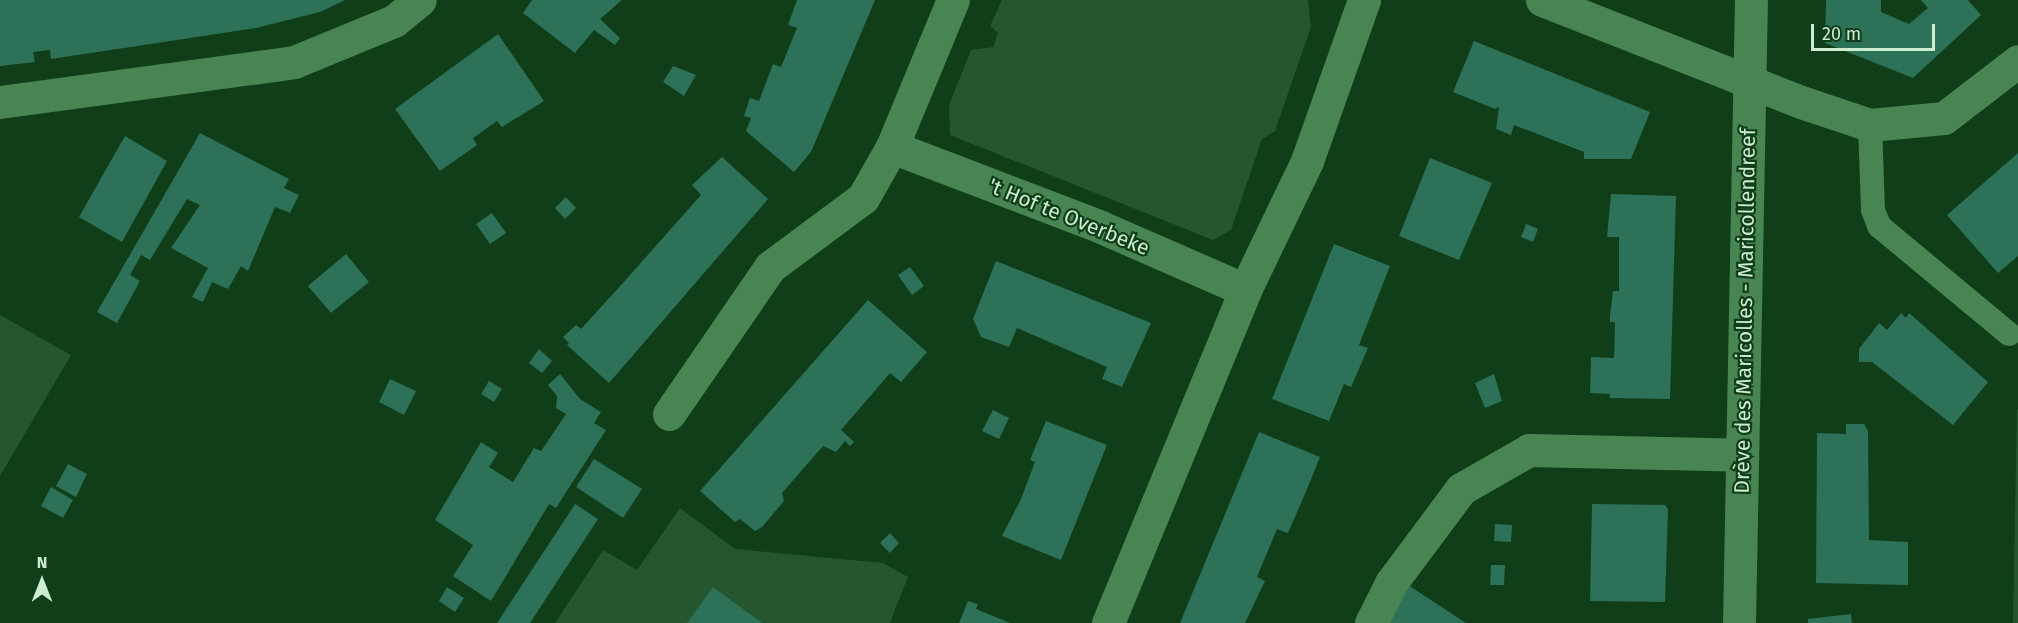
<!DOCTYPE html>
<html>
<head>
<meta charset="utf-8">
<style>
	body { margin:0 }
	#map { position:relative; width:2018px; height:623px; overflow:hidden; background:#0f3e19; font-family:"Fira Sans",sans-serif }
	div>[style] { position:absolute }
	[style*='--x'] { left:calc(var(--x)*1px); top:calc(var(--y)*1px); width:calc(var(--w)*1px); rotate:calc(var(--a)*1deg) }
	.green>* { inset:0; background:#25562d }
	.building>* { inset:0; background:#2d7159 }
	.service>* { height:24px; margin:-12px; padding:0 12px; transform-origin:12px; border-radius:12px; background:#498552 }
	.minor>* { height:33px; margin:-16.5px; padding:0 16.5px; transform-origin:16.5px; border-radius:16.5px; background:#498552 }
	span { translate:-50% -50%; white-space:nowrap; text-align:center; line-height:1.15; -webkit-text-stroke:4.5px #0f3e19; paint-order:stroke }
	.street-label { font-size:21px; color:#cdecd0 }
	.north { position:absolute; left:12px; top:551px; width:60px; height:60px; -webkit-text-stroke:4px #0f3e19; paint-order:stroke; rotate:0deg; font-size:16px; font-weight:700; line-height:24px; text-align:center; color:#cdecd0 }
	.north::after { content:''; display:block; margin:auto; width:21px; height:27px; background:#cdecd0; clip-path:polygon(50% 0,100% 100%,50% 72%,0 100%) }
	.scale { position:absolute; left:1811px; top:24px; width:124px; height:27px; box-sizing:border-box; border:3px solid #cdecd0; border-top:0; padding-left:8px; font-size:18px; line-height:21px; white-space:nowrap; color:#cdecd0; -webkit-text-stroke:4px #0f3e19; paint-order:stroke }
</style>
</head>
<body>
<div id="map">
	<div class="green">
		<div style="clip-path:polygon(1002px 0,1308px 0,1311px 27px,1275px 131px,1262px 139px,1231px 230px,1213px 240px,950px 135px,949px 105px,971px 50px,993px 47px,998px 33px,990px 26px)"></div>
		<div style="clip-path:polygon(0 315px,71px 355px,0 476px)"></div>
		<div style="clip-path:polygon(2018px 408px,2018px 623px,2013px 623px,2017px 410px)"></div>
		<div style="clip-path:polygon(680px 508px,735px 549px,883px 563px,908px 577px,890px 623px,555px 623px,603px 550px,637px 570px)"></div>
	</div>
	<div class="building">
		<div style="clip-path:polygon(0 0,345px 0,320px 12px,256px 28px,51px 59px,50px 50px,33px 52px,35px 62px,0 66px)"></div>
		<div style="clip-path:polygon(532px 0,622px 0,600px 19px,620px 38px,615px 45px,594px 30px,575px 53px,523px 13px)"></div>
		<div style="clip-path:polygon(797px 0,875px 0,811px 152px,794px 172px,746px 131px,751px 118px,744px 116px,750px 98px,759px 101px,773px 64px,781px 67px,797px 28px,788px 25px)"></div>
		<div style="clip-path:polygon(1826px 0,1881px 0,1881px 12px,1909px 24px,1928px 8px,1921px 0,1968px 0,1981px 15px,1913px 78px,1825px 43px)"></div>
		<div style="clip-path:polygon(498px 34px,544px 101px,502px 127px,497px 121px,473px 138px,477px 145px,440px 171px,395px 109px)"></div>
		<div style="clip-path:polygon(1474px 41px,1650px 112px,1631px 159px,1584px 159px,1584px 152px,1514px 125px,1511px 135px,1496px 129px,1499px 107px,1495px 109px,1453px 92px)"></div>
		<div style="clip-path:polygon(673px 66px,696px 75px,684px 96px,663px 82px)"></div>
		<div style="clip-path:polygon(200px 133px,289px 179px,284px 188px,299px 195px,290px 213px,275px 207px,248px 271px,241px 266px,228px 289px,212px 282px,203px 302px,192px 297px,208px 268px,171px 248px,200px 205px,187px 199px,150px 260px,141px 255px,130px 275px,140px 281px,117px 323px,97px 312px)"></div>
		<div style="clip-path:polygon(125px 136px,167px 161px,122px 242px,79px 217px)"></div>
		<div style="clip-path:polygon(2018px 153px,2018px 256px,1998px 273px,1947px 215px)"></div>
		<div style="clip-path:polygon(722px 157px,768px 199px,609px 383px,567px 345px,569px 343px,563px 337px,576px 325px,581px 329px,622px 284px,701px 195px,692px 185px)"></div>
		<div style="clip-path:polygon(1430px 158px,1492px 183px,1459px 260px,1399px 236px)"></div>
		<div style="clip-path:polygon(1611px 194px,1676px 196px,1670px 399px,1610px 398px,1610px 394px,1590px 393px,1591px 357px,1614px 358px,1615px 322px,1610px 322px,1610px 316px,1613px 291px,1619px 291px,1619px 237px,1607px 237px)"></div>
		<div style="clip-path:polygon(566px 197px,576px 208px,565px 219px,555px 208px)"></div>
		<div style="clip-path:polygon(492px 213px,506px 233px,490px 244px,476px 224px)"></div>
		<div style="clip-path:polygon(1526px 224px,1538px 229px,1533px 242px,1521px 237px)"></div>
		<div style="clip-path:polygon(1334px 244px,1390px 266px,1359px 345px,1368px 348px,1351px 387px,1344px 384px,1329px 421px,1272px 399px)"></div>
		<div style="clip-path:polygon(346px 254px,369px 282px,331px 313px,308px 286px)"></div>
		<div style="clip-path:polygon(996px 261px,1151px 323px,1122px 387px,1102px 379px,1107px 367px,1017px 328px,1009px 347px,981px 337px,973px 319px)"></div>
		<div style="clip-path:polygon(910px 267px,924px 286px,912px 295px,898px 275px)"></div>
		<div style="clip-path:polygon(868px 300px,927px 352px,901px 382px,890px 373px,841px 430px,854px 442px,850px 446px,845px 441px,836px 452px,823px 446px,782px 493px,784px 501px,762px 527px,755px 531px,740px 519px,735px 522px,700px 491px)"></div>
		<div style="clip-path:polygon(1901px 313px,1906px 318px,1909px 313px,1988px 382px,1953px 425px,1872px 362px,1859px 362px,1859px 349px,1879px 323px,1887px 330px)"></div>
		<div style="clip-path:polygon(539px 349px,552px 361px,542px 373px,529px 363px)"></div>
		<div style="clip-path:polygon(560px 374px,580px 399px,601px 412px,594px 423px,606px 430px,556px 508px,549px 504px,491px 601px,453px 576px,473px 545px,435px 520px,481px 442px,498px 453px,489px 467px,513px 482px,534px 448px,541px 451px,566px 414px,556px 408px,557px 396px,548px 385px)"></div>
		<div style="clip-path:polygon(1494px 374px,1502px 401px,1485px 408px,1475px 383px)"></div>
		<div style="clip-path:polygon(390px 379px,416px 391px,404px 415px,379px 402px)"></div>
		<div style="clip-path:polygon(489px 381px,502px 389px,494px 402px,481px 394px)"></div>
		<div style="clip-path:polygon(993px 410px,1009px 418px,999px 439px,982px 431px)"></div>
		<div style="clip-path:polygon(1046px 421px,1107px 445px,1061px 560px,1002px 536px,1021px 499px,1035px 462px,1030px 460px)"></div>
		<div style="clip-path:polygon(1846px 424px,1864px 424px,1868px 431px,1869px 540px,1908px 542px,1908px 585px,1816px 583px,1817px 433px,1846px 434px)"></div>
		<div style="clip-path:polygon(1259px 432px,1320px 457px,1305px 494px,1288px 533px,1277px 529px,1257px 577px,1265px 581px,1245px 623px,1180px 623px)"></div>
		<div style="clip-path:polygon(594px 459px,642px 489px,623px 518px,576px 487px)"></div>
		<div style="clip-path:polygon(68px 464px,87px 474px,76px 497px,56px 486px)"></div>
		<div style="clip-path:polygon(51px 487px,73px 500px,63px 518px,41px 506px)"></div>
		<div style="clip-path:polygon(575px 504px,598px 519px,530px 623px,497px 623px)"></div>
		<div style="clip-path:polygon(1592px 504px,1665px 505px,1668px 509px,1665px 602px,1590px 601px)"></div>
		<div style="clip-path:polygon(1495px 524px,1512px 525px,1511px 542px,1494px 541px)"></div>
		<div style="clip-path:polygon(890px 533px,899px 543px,890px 553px,880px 543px)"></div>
		<div style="clip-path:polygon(1491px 565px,1505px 565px,1504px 585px,1490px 585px)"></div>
		<div style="clip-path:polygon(1408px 585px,1466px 623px,1384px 623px)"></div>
		<div style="clip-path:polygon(447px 587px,464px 598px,455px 612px,439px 601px)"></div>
		<div style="clip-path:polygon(713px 587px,762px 623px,687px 623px)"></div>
		<div style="clip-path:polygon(968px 601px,978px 604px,976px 609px,1010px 623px,959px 623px)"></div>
		<div style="clip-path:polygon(1851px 614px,1852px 623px,1808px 623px,1808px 619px)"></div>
	</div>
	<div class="service">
		<div style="--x:1870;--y:125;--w:85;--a:88"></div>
		<div style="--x:1873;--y:210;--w:17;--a:69"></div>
		<div style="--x:1879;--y:226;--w:169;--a:39.7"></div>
	</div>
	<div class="minor">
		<div style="--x:1542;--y:0;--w:278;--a:21.5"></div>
		<div style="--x:1801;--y:102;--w:73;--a:18.4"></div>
		<div style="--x:1870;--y:125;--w:74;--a:-5.4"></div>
		<div style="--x:1944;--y:118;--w:93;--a:-37.6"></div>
		<div style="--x:0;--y:102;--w:297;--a:-7.7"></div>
		<div style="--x:294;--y:62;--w:108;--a:-22.3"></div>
		<div style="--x:394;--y:21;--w:33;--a:-39"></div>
		<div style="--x:892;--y:147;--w:224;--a:20.9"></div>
		<div style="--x:1101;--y:227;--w:157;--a:23.6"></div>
		<div style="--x:669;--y:414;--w:178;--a:-55.5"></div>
		<div style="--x:770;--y:267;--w:116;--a:-36.6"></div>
		<div style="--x:863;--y:198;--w:59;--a:-60.4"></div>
		<div style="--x:892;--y:147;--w:159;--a:-67.5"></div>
		<div style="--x:1108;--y:623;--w:360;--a:-67.6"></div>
		<div style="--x:1245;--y:290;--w:143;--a:-64.3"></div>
		<div style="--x:1307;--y:161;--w:171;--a:-70.5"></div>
		<div style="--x:1371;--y:623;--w:45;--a:-63.4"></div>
		<div style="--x:1391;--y:583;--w:117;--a:-53.3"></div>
		<div style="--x:1461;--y:489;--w:78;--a:-29.8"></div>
		<div style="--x:1529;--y:450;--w:213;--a:1.3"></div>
		<div style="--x:1739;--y:623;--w:623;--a:-88.9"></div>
	</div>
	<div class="street-label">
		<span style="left:1069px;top:217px;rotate:22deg">'t Hof te Overbeke</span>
		<span style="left:1745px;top:311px;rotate:-89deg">Drève des Maricolles - Maricollendreef</span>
	</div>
	<div class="north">N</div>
	<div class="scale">20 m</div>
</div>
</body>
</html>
